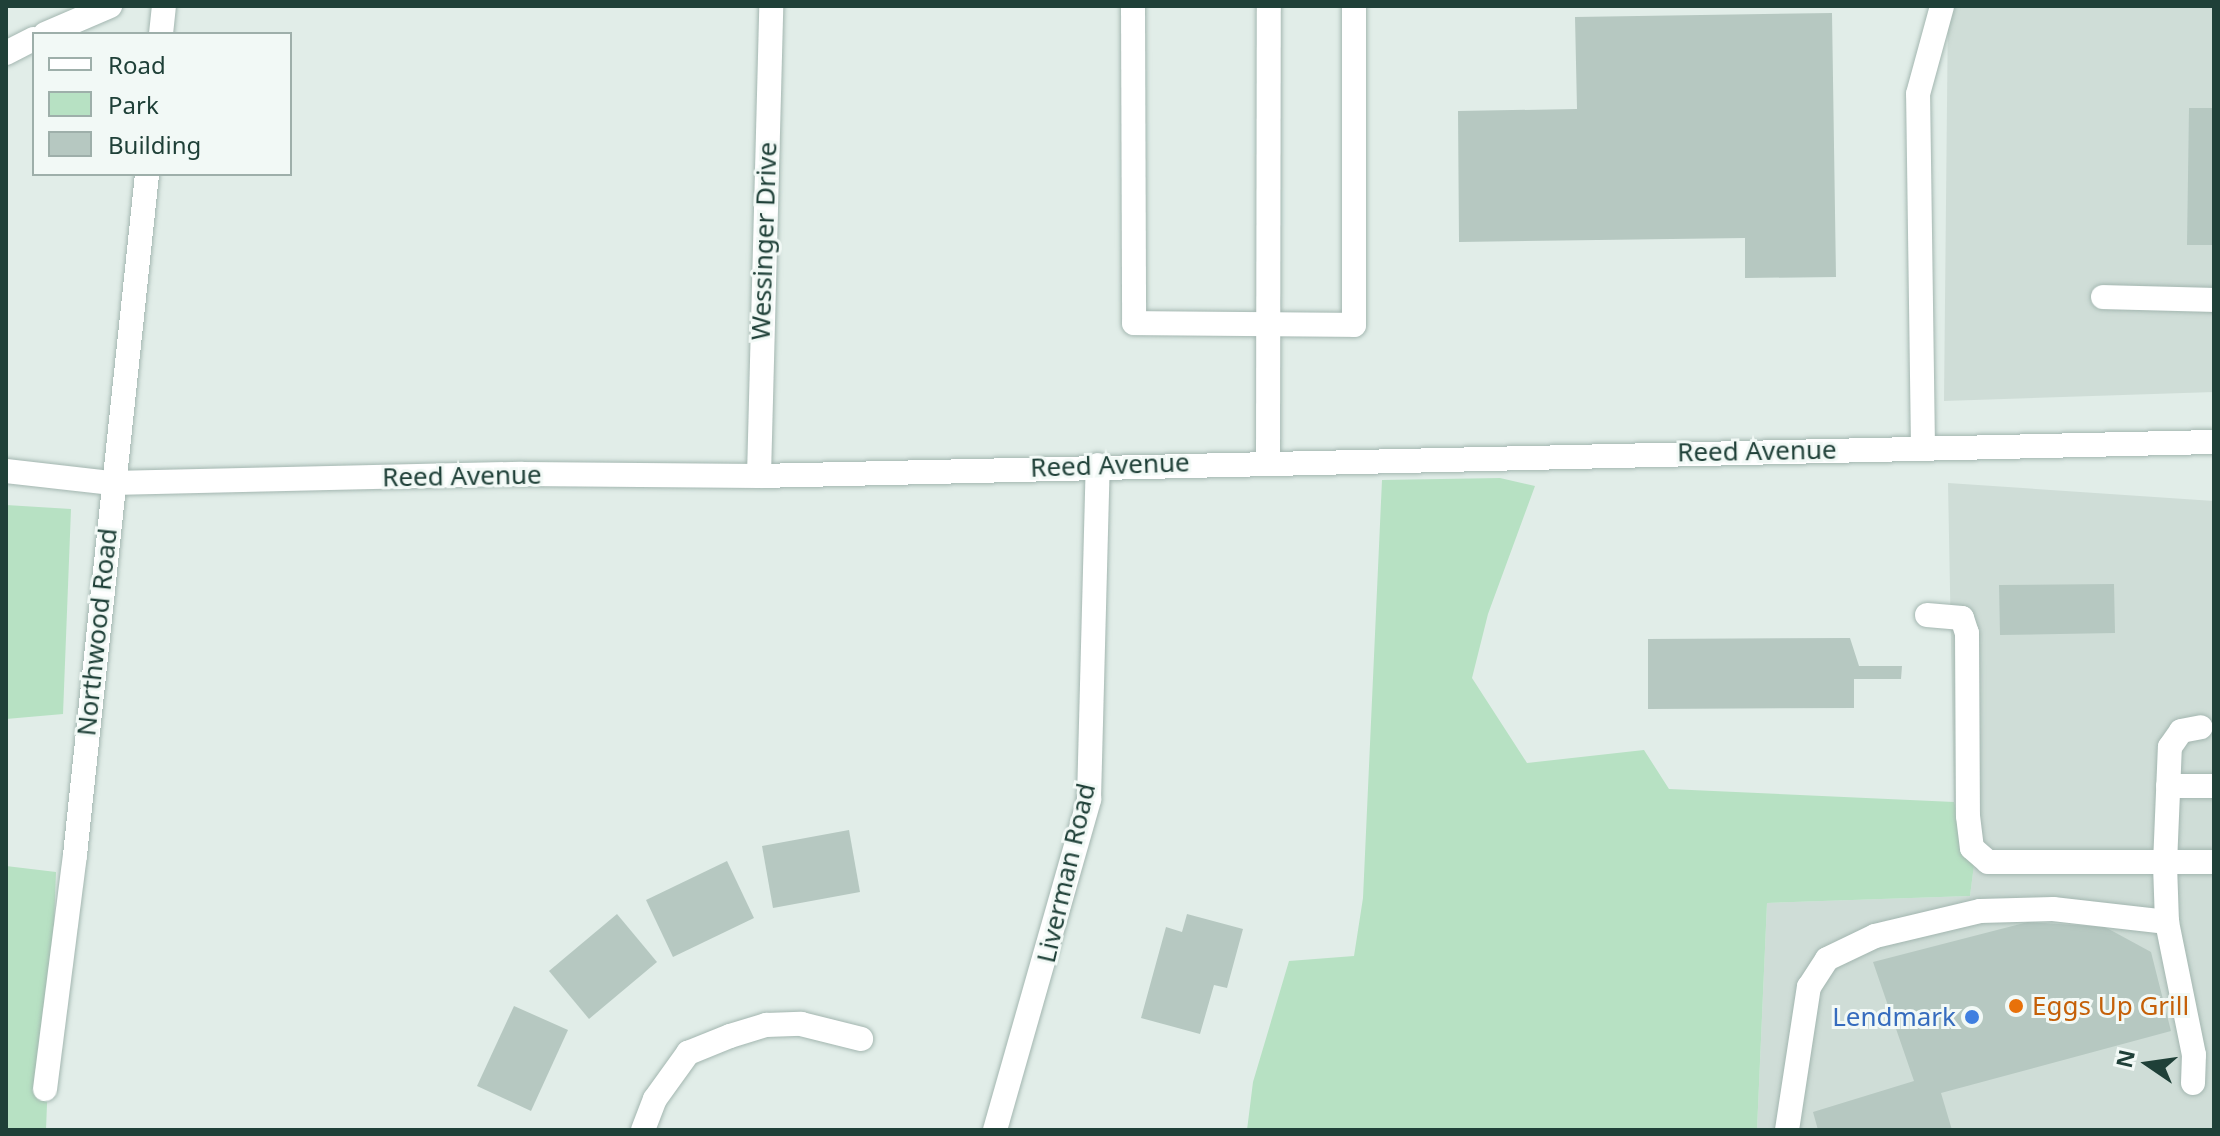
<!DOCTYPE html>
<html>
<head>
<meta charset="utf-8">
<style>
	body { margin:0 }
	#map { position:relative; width:2220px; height:1136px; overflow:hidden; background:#e1ede8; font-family:"Noto Sans",sans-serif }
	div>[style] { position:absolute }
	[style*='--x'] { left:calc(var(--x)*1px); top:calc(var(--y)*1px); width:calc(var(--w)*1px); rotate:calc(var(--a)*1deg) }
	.built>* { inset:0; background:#cfddd7 }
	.green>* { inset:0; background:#b7e1c3 }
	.building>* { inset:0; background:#b6c8c1 }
	.roads { filter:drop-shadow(0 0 2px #a3b6b0) drop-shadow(0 0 2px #a3b6b0) }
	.minor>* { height:24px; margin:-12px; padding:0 12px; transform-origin:12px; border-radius:12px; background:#fff }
	.dots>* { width:22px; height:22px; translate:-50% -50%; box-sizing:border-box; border:4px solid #f2f9f6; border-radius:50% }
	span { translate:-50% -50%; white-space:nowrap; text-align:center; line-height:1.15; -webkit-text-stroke:6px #f2f9f6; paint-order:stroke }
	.street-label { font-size:26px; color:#1f4038 }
	.food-label { font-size:26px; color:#c56008 }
	.left { translate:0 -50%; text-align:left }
	.shop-label { font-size:26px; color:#366cbe }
	.right { translate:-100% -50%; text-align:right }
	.frame { position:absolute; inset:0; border:8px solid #1f4038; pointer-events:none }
	.legend { position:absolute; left:32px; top:32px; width:260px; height:144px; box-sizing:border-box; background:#f2f9f6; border:2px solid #9eafaa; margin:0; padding:10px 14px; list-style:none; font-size:24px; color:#1f4038 }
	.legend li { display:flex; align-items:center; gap:16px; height:40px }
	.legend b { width:40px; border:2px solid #9eafaa }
	.north { position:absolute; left:2108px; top:1024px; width:80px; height:80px; -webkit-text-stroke:6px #f2f9f6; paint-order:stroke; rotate:283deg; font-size:22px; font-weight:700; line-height:32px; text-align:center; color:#1f4038 }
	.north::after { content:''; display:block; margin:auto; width:28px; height:36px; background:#1f4038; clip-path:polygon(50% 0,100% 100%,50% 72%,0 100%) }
</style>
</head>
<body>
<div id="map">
	<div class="built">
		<div style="clip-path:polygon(1948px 6px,2214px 6px,2214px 392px,1944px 401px)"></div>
		<div style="clip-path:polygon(1948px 483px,2214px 501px,2214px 1130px,1757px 1130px,1767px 903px,1970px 896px,1974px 864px,1954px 802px)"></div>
	</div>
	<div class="green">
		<div style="clip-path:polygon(1500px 478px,1535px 486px,1488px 614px,1472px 678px,1527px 763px,1644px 750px,1669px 789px,1954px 802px,1974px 865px,1970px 896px,1767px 903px,1757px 1130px,1247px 1130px,1253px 1082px,1289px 961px,1354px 956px,1363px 898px,1382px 480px)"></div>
		<div style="clip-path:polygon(6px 505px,71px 509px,63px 714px,6px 719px)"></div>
		<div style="clip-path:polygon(6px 866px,56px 872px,46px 1130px,6px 1130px)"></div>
	</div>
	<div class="building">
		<div style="clip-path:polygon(1832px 13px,1836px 277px,1745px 278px,1745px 238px,1459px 242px,1458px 111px,1577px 109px,1575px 17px)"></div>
		<div style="clip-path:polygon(2189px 108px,2214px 108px,2214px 245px,2187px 245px)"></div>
		<div style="clip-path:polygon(2114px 584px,2115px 633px,2000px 635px,1999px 585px)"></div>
		<div style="clip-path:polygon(1850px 638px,1859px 666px,1902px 666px,1901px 679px,1854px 679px,1854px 708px,1648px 709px,1648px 639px)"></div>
		<div style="clip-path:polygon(849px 830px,860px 892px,773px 908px,762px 846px)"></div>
		<div style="clip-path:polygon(727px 861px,754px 918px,673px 957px,646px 900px)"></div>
		<div style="clip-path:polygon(617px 914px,657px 962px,589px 1019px,549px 971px)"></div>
		<div style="clip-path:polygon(1187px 914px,1243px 929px,1227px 988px,1214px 985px,1200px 1034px,1141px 1018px,1166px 927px,1182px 932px)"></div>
		<div style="clip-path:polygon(2028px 922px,2105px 927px,2151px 952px,2171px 1031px,1941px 1093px,1952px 1130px,1818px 1130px,1813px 1112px,1914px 1081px,1873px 962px)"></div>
		<div style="clip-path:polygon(514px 1006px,568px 1030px,531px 1111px,477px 1086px)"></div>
	</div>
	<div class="roads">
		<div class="minor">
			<div style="--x:1133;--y:6;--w:317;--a:89.8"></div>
			<div style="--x:1134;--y:323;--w:220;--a:0.5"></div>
			<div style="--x:1354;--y:325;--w:319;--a:-90"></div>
			<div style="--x:45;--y:34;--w:71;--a:-23.3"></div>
			<div style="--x:161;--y:34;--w:28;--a:-84"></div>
			<div style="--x:6;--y:53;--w:31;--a:-27"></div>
			<div style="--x:2103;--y:297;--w:111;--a:1.5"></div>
			<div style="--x:1923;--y:447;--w:353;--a:-90.8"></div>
			<div style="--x:1918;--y:94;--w:91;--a:-74.7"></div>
			<div style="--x:1268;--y:461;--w:455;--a:-89.9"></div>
			<div style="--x:6;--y:471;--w:107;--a:6.5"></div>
			<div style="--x:112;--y:483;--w:410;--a:-1.3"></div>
			<div style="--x:522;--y:474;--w:237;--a:0.5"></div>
			<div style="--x:759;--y:476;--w:1455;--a:-1.34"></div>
			<div style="--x:759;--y:476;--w:470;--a:-88.5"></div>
			<div style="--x:1927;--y:615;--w:35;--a:5"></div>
			<div style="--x:1962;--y:618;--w:16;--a:72"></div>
			<div style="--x:1967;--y:633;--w:183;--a:89.7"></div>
			<div style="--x:1968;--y:816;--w:32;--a:83"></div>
			<div style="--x:1972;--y:848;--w:21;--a:41"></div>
			<div style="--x:1988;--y:862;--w:226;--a:0"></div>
			<div style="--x:2168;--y:786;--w:46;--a:0"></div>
			<div style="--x:2193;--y:1083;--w:28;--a:-88"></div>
			<div style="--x:2194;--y:1055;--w:136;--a:-101.5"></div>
			<div style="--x:2167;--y:922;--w:58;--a:-92"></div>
			<div style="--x:2165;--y:864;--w:117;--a:-87.6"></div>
			<div style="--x:2170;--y:747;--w:19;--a:-55"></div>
			<div style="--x:2181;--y:731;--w:20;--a:-11"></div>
			<div style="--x:45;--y:1089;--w:236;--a:-82.7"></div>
			<div style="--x:75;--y:855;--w:685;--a:-83.96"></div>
			<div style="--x:643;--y:1130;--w:33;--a:-69"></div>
			<div style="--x:655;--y:1099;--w:57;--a:-54.3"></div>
			<div style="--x:688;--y:1053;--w:45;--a:-22"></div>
			<div style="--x:730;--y:1036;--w:38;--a:-17"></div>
			<div style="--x:766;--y:1025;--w:35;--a:-2"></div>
			<div style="--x:801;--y:1024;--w:62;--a:14"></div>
			<div style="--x:995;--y:1130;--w:344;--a:-74.1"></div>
			<div style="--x:1089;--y:799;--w:334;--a:-88.5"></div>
			<div style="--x:1787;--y:1130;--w:145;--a:-81.3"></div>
			<div style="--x:1809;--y:987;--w:33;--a:-57"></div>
			<div style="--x:1827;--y:959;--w:53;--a:-25.6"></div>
			<div style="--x:1875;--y:936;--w:108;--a:-13.4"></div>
			<div style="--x:1980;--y:911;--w:73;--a:-1.6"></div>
			<div style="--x:2053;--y:909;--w:115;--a:6.5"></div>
		</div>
	</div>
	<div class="dots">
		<div style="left:2016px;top:1006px;background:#e8710a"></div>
		<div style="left:1972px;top:1017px;background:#3f7fe0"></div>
	</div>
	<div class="street-label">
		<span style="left:764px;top:241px;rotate:-88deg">Wessinger Drive</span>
		<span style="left:1757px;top:451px;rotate:-1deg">Reed Avenue</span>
		<span style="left:1110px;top:465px;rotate:-2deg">Reed Avenue</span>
		<span style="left:462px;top:476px;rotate:-1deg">Reed Avenue</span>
		<span style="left:97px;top:632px;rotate:-84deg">Northwood Road</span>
		<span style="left:1066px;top:873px;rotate:-77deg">Liverman Road</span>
	</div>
	<div class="food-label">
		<span class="left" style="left:2032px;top:1006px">Eggs Up Grill</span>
	</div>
	<div class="shop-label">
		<span class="right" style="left:1956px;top:1017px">Lendmark</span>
	</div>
	<div class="frame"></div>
	<ul class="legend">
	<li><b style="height:10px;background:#fff"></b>Road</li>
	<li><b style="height:22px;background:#b7e1c3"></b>Park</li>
	<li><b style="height:22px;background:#b6c8c1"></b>Building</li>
	</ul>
	<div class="north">N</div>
</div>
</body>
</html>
